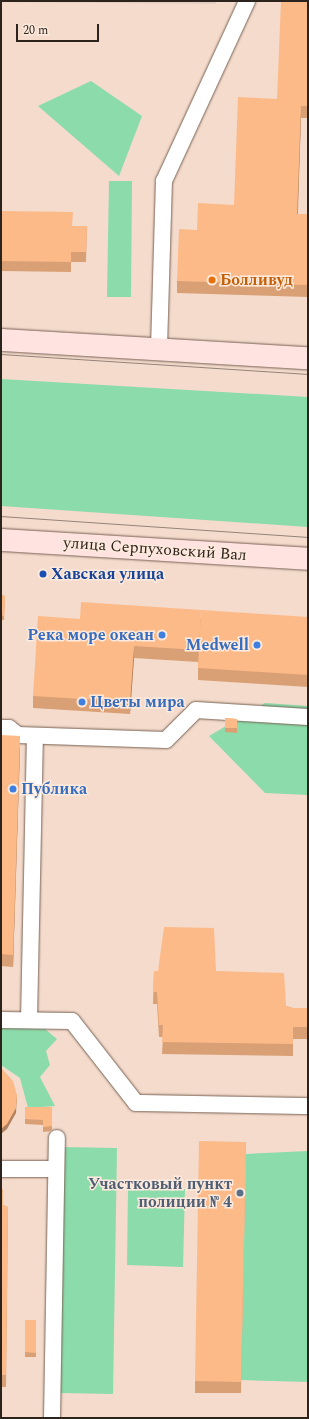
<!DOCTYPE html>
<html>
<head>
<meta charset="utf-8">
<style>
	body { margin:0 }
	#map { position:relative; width:309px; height:1419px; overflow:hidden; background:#f4dbcc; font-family:Spectral,serif }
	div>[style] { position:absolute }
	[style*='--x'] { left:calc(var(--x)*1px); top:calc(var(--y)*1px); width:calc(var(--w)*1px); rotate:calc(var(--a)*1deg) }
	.education>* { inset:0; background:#e3cfc1 }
	.green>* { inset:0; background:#8cdbab }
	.roads { filter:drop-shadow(0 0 1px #776254) drop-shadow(0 0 1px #776254) }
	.service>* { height:16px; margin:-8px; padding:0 8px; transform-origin:8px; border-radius:8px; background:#fff }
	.secondary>* { height:22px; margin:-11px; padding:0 11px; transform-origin:11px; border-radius:11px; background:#fee3e0 }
	.tram>* { height:1px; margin:-0.5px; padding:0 0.5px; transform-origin:0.5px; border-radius:0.5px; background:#948278 }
	.wall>* { inset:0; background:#d9a075 }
	.shaded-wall>* { inset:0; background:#b0825f }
	.building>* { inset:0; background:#fcba88 }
	.dots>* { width:11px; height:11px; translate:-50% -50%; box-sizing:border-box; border:2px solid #feeadd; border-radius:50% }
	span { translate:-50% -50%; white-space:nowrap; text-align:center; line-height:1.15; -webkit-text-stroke:3px #feeadd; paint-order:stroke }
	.food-label { font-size:16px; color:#c56008; font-weight:700 }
	.left { translate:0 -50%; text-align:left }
	.street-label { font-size:16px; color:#2c231d }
	.transit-label { font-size:16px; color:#164399; font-weight:700 }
	.shop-label { font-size:16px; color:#366cbe; font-weight:700 }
	.right { translate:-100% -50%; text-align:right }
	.service-label { font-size:16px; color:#4e5e75; font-weight:700 }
	.frame { position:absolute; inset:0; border:2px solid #2c231d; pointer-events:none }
	.scale { position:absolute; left:16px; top:24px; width:83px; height:18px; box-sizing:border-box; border:2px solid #2c231d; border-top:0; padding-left:5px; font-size:12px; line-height:14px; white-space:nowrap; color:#2c231d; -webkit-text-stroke:3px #feeadd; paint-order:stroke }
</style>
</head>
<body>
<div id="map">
	<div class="education">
		<div style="clip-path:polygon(1px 1px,216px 1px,216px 4px,1px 2px)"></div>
	</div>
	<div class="green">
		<div style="clip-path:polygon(91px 81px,142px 116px,119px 176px,38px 106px)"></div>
		<div style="clip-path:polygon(109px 181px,132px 181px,131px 297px,107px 297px)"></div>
		<div style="clip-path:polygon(1px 379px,308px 397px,308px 527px,1px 506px)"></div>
		<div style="clip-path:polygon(265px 703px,308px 706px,308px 795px,265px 793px,209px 736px)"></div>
		<div style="clip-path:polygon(1px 1027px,45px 1029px,57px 1039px,46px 1051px,50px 1065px,40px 1077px,55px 1106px,28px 1108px,20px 1078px,1px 1065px)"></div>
		<div style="clip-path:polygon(62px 1147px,117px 1148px,113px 1394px,59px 1393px)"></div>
		<div style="clip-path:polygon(308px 1151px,308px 1382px,241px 1380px,246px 1154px)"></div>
		<div style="clip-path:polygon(128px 1188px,185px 1189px,183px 1267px,127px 1265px)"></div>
	</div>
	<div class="roads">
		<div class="service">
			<div style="--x:159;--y:348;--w:167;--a:-88.3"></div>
			<div style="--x:164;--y:181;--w:198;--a:-65.2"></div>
			<div style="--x:1;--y:728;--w:8;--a:0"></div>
			<div style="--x:9;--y:728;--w:11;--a:38"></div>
			<div style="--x:18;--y:735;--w:148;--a:1.9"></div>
			<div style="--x:166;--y:740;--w:42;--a:-45"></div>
			<div style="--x:196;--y:710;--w:112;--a:3.6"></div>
			<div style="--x:1;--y:1020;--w:71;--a:0.8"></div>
			<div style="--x:72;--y:1021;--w:104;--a:52"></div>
			<div style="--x:136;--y:1103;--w:172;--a:1"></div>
			<div style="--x:29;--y:1020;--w:283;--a:-88.8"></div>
			<div style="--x:1;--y:1169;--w:55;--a:0"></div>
			<div style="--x:52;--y:1418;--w:280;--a:-89"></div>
		</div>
		<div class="secondary">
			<div style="--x:1;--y:340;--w:308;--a:3.4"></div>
			<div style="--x:1;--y:540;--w:308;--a:3.5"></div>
		</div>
	</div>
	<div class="tram">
		<div style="--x:1;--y:354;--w:308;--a:3.7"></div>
		<div style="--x:1;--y:516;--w:308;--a:3.9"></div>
	</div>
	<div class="wall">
		<div style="clip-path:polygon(308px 1px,308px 118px,301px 118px,298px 214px,308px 214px,308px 297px,177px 293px,177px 281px,197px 230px,234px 205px,277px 99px)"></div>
		<div style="clip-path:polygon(1px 211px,73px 226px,87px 226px,86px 262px,71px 262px,71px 272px,1px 271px)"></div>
		<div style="clip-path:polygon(1px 595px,5px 596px,4px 620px,1px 620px)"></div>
		<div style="clip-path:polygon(308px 617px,308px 687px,198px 680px,198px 662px,134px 658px,130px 714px,33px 708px,33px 696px,80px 619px)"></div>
		<div style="clip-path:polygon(225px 718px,237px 719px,237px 733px,225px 732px)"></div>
		<div style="clip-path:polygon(1px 735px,20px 748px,13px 967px,1px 966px)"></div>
		<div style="clip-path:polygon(154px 971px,216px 971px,286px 1006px,293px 1008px,308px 1008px,308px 1039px,293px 1039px,293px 1056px,162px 1054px,163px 1037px,159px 1037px,157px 1004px,153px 1004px)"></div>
		<div style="clip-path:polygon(25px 1107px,52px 1107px,52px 1131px,43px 1132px,43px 1125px,25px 1124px)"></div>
		<div style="clip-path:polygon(246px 1142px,241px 1393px,195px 1393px,195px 1381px)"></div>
		<div style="clip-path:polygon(1px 1189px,3px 1205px,8px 1207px,6px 1387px,1px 1387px)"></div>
		<div style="clip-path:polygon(25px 1320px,36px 1320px,36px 1357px,25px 1357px)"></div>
	</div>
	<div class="shaded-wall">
		<div style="clip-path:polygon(301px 106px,301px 118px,297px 226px,297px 214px)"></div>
		<div style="clip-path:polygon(134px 646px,134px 658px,130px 714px,130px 702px)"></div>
		<div style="clip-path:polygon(20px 736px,20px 748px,13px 967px,13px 955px)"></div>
		<div style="clip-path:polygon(17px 1095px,16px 1113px,7px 1129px,1px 1134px,1px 1129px)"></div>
	</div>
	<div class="building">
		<div style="clip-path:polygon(281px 1px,308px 1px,308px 106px,301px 106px,297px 214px,308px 214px,308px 285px,177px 281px,179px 229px,197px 230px,198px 203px,234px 205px,238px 97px,277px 99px)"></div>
		<div style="clip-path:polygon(1px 211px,73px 212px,72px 226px,87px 226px,86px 252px,71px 252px,71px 262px,1px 261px)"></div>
		<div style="clip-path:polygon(1px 595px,5px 596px,4px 616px,1px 615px)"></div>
		<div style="clip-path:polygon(81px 602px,201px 610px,199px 650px,134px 646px,130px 702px,33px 696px,38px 616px,80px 619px)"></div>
		<div style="clip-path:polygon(201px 610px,308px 617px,308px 675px,198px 668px)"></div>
		<div style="clip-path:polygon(225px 718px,237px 719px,237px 728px,225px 728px)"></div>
		<div style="clip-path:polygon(1px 735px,20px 736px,13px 955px,1px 954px)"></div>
		<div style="clip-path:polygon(164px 927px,214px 928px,216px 971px,284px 973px,286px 1006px,293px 1008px,308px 1008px,308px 1027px,293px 1027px,293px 1044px,162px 1042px,163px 1025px,159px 1025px,157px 992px,153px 992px,154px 971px,158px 971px)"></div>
		<div style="clip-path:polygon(1px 1068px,13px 1081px,17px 1095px,16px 1108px,7px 1124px,1px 1129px)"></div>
		<div style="clip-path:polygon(25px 1107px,52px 1107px,52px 1126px,43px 1127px,43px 1120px,25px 1119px)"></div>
		<div style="clip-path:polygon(199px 1141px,246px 1142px,241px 1382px,195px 1381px)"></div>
		<div style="clip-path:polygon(1px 1189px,3px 1189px,3px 1205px,8px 1207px,6px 1375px,1px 1375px)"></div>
		<div style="clip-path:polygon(25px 1320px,36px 1320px,36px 1353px,25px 1352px)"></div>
	</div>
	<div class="dots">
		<div style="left:212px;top:280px;background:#e8710a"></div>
		<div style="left:43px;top:574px;background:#1a4fb4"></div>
		<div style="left:162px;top:635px;background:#3f7fe0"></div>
		<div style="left:257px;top:645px;background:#3f7fe0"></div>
		<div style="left:82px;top:702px;background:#3f7fe0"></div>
		<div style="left:13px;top:789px;background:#3f7fe0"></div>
		<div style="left:240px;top:1193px;background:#5c6f8a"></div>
	</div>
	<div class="food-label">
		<span class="left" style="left:220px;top:280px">Болливуд</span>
	</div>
	<div class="street-label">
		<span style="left:155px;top:549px;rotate:4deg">улица Серпуховский Вал</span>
	</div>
	<div class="transit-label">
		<span class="left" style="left:51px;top:574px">Хавская улица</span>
	</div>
	<div class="shop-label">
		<span class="right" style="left:154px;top:635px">Река море океан</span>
		<span class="right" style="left:249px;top:645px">Medwell</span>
		<span class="left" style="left:90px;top:702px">Цветы мира</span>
		<span class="left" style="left:21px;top:789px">Публика</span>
	</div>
	<div class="service-label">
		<span class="right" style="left:232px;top:1193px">Участковый пункт<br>полиции № 4</span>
	</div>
	<div class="frame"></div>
	<div class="scale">20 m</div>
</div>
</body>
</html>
